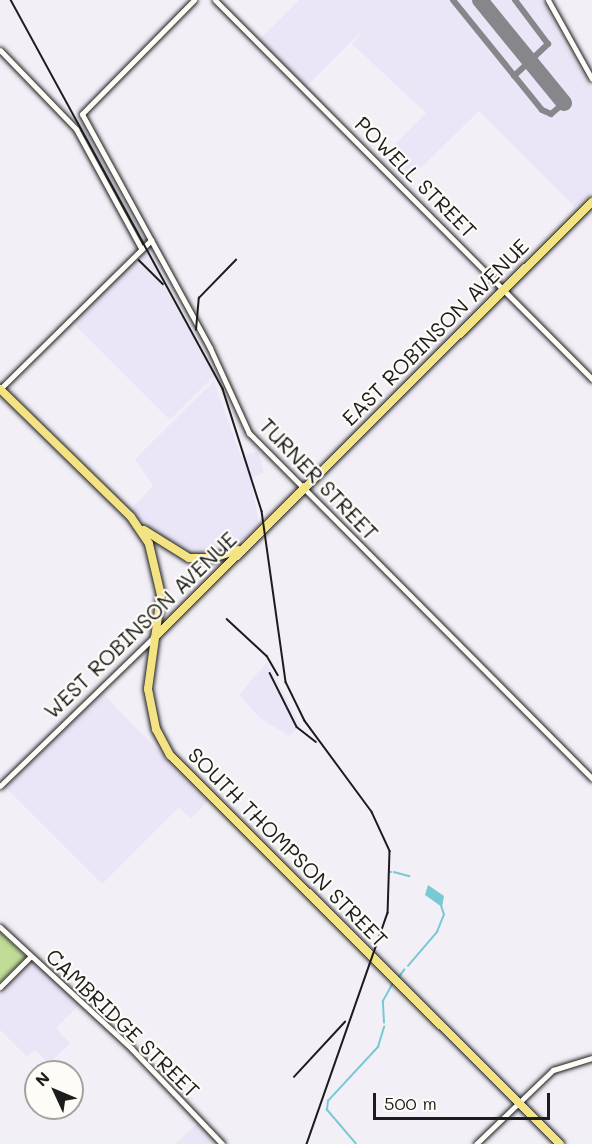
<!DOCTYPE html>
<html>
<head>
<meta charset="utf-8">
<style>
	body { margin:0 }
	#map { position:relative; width:592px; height:1144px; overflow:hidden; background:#f2eff7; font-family:Mali,sans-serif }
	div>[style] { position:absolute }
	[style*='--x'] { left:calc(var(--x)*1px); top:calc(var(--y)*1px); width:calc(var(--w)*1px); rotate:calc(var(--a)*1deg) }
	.built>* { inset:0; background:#ebe6f7 }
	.green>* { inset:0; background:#bfdd95 }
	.water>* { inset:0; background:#78c9d2 }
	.stream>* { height:1.5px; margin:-0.75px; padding:0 0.75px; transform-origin:0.75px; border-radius:0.75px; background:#78c9d2 }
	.taxiway>* { height:6px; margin:-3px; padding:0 3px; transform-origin:3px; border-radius:3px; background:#87868a }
	.runway>* { height:16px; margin:-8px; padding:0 8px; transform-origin:8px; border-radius:8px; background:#87868a }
	.roads { filter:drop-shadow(0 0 2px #1c1c1c) drop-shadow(0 0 2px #1c1c1c) }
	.secondary>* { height:5px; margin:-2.5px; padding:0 2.5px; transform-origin:2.5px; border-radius:2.5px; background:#fdfcf7 }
	.highway>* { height:8px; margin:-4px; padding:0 4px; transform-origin:4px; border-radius:4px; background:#f4e382 }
	.rail>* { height:1.5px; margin:-0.75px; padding:0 0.75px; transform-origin:0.75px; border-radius:0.75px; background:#1c1c1c }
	span { translate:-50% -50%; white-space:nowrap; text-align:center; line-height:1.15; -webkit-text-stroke:4.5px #fdfcf7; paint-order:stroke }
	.street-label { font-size:21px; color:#1c1c1c }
	.north { position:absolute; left:24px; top:1060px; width:60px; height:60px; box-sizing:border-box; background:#fdfcf7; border:2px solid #a3a29f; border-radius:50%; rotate:314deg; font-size:16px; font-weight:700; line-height:24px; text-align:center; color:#1c1c1c }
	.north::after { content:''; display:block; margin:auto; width:21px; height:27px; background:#1c1c1c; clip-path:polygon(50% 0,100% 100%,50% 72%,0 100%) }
	.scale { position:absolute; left:373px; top:1093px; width:177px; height:27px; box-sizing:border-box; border:3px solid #1c1c1c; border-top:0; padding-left:8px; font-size:18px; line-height:21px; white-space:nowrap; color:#1c1c1c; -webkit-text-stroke:4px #fdfcf7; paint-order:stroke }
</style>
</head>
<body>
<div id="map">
	<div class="built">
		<div style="clip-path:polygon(299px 0,545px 0,557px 33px,592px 88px,592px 192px,575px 207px,479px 111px,404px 184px,380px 160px,426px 113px,352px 44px,366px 27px,306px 87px,259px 40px)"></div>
		<div style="clip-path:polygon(145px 247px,214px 376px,170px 420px,72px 322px)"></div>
		<div style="clip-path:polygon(214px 381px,241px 457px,258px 451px,264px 473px,251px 478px,259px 525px,227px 552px,206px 556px,187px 554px,152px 534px,130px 510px,153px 486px,135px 459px)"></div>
		<div style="clip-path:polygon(267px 662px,301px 726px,289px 736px,261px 719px,239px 695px)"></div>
		<div style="clip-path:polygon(102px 693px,208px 801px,191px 819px,179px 807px,102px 884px,6px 788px)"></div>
		<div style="clip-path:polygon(30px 957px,82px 1002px,56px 1028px,70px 1043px,49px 1064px,35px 1050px,27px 1057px,0 1030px,0 987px)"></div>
		<div style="clip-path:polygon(198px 1123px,217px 1144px,175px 1144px)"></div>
	</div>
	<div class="green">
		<div style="clip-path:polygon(0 932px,26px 957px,0 982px)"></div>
	</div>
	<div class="water">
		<div style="clip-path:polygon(428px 885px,444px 896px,442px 907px,425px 895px)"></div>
	</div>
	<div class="stream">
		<div style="--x:390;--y:872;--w:1;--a:0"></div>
		<div style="--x:394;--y:872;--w:16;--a:15"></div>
		<div style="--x:408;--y:966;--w:45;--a:-49.5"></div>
		<div style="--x:437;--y:932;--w:18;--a:-68"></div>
		<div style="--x:444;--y:915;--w:9;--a:-108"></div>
		<div style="--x:399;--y:977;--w:9;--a:-54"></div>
		<div style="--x:384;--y:1023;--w:22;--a:-93"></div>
		<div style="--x:383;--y:1001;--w:21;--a:-61"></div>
		<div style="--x:356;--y:1144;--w:45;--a:-130.5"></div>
		<div style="--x:327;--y:1110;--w:9;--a:-84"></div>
		<div style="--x:328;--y:1101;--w:74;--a:-47.2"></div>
		<div style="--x:378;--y:1047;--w:21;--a:-73"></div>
	</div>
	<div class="taxiway">
		<div style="--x:453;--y:0;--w:141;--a:51"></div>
		<div style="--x:542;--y:110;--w:10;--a:24"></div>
		<div style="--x:551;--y:114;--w:17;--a:-40"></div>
		<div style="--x:514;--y:76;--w:47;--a:-43.3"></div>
		<div style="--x:548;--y:44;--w:55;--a:-126.9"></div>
	</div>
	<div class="runway">
		<div style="--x:480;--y:0;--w:133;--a:50.8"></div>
	</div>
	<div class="roads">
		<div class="secondary">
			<div style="--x:194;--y:0;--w:160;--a:134.5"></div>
			<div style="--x:82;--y:114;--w:267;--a:61.3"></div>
			<div style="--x:210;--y:348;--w:94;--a:65.4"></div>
			<div style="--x:249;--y:433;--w:487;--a:45.2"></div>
			<div style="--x:215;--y:0;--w:535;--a:45.15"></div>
			<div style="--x:548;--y:0;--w:90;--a:60.9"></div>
			<div style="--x:0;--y:50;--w:110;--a:46.1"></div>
			<div style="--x:76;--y:129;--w:136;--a:61.4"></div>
			<div style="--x:1;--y:388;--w:211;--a:-44.6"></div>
			<div style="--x:0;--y:786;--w:214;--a:-44.1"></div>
			<div style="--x:0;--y:927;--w:180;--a:42.7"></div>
			<div style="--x:132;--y:1049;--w:131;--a:46.5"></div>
			<div style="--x:0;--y:987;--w:42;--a:-45"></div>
			<div style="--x:476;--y:1144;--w:107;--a:-43.9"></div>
			<div style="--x:553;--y:1070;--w:41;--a:-17.1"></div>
		</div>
		<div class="highway">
			<div style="--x:0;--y:389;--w:183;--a:44.3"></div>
			<div style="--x:131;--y:517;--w:32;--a:56"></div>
			<div style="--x:149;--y:544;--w:52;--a:76.8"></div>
			<div style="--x:161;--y:595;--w:95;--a:97.9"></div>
			<div style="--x:148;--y:689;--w:41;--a:78.7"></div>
			<div style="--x:156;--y:729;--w:30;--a:62"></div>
			<div style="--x:170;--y:755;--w:551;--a:44.93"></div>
			<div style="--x:144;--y:530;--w:53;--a:31.9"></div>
			<div style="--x:189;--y:558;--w:24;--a:0"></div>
			<div style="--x:213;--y:558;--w:26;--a:-18"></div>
			<div style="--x:155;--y:637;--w:617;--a:-44.87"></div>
		</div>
	</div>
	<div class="rail">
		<div style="--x:11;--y:0;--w:443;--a:61.4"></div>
		<div style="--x:223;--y:389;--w:128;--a:72.3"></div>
		<div style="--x:262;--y:511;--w:173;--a:82"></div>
		<div style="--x:286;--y:682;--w:43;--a:64"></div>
		<div style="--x:305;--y:721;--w:113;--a:53.6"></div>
		<div style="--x:372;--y:812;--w:43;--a:65.2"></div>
		<div style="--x:390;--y:851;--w:62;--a:91.8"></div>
		<div style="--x:388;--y:913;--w:245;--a:109.3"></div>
		<div style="--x:139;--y:260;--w:34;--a:45"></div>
		<div style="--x:196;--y:330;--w:32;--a:-85"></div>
		<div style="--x:199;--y:298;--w:53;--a:-45.8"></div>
		<div style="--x:227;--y:619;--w:54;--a:42.8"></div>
		<div style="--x:267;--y:656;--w:22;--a:60"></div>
		<div style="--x:270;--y:673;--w:60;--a:63.4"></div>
		<div style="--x:297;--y:727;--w:24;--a:38"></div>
		<div style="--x:294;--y:1077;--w:75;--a:-47.2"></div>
	</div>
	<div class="street-label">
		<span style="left:416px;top:177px;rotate:45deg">POWELL STREET</span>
		<span style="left:435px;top:332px;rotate:-45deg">EAST ROBINSON AVENUE</span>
		<span style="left:319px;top:479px;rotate:46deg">TURNER STREET</span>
		<span style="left:140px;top:625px;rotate:-44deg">WEST ROBINSON AVENUE</span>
		<span style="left:288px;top:847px;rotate:45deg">SOUTH THOMPSON STREET</span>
		<span style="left:123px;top:1023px;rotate:44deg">CAMBRIDGE STREET</span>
	</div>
	<div class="north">N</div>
	<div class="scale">500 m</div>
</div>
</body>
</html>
